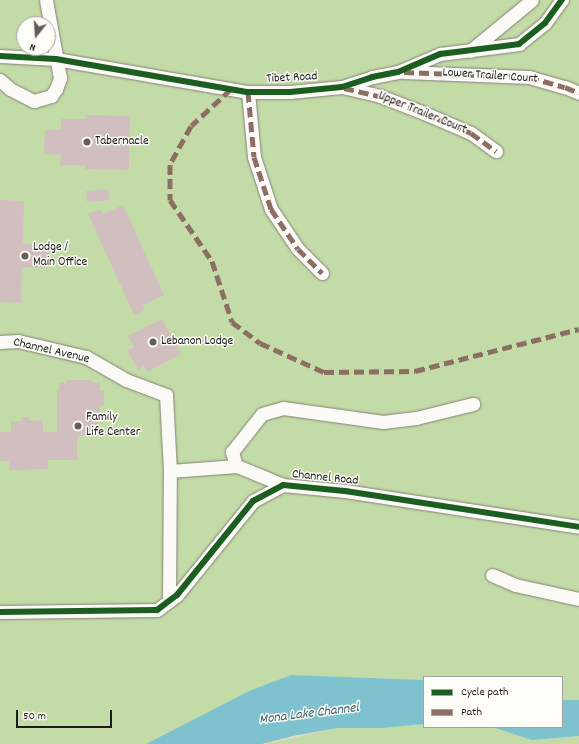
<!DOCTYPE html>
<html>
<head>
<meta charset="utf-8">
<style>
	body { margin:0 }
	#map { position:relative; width:579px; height:744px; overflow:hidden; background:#e5dbca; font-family:Dekko,sans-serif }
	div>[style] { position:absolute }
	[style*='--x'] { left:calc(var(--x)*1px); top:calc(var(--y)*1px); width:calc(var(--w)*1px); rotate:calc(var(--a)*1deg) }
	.green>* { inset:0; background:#c2dba7 }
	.water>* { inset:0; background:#7dc2ce }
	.building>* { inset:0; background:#d1bfbf }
	.roads { filter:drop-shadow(0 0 1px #868179) drop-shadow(0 0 1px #868179) }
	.minor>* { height:13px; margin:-6.5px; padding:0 6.5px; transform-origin:6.5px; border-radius:6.5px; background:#fbfaf7 }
	.quiet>* { height:5px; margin-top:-2.5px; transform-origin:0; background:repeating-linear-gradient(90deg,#8d6e63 0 10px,transparent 0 15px) }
	.cycleway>* { height:6px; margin:-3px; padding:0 3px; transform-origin:3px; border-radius:3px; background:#1b5e20 }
	.dots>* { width:11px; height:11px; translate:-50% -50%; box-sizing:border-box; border:2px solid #fdfcf7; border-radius:50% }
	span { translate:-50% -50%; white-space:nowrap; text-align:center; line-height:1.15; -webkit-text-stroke:3px #fdfcf7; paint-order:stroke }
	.street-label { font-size:13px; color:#1c1c1c }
	.poi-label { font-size:13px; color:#1c1c1c }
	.left { translate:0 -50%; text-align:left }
	.water-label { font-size:14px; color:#34626d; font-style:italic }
	.legend { position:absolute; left:423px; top:676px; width:140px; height:52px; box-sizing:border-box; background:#fdfcf7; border:1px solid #a3a29f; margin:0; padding:5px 7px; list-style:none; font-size:12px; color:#1c1c1c }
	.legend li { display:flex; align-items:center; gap:8px; height:20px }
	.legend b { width:20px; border:1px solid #a3a29f }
	.north { position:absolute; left:16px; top:16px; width:40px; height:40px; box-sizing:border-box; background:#fdfcf7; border:1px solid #a3a29f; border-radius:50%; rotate:197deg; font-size:11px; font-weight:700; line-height:16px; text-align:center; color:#1c1c1c }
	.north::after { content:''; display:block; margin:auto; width:14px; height:18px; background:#625f59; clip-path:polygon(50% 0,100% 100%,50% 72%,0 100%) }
	.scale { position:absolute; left:16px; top:710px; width:96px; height:18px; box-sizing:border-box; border:2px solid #1c1c1c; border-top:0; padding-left:5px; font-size:12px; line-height:14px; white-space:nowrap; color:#1c1c1c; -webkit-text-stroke:3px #fdfcf7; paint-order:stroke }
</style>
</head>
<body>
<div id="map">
	<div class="green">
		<div style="clip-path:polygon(evenodd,0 0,579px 0,579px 700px,562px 700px,562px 677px,424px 677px,424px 680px,291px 675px,249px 691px,146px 744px,0 744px,0 0,24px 24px,48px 24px,48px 48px,24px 48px,24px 24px)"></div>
		<div style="clip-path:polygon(424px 724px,424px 727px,492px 727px,532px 740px,579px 736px,579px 744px,265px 744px,337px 728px)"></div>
	</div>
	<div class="water">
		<div style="clip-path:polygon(291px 675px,424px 680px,424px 724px,381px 728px,337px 728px,293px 736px,262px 744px,146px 744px,249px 691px)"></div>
		<div style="clip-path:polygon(562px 700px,579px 700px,579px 736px,532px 740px,492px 727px,562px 727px)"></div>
	</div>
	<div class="building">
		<div style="clip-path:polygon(86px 115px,130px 116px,129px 170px,85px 169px,85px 165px,60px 165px,61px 155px,44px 154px,45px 130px,61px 130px,61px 119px,86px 119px)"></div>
		<div style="clip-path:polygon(108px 189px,110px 200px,87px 202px,86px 191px)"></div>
		<div style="clip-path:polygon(0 200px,24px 201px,23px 244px,50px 245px,49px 268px,22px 267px,21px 303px,0 302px)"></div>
		<div style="clip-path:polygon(123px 205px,164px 295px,143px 305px,145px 310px,134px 315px,88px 214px,100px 209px,103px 214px)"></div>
		<div style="clip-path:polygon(162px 319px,181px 354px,147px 372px,144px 366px,138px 370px,127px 350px,134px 347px,128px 336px)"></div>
		<div style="clip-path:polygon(66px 380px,92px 380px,92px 383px,100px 382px,100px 391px,104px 391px,104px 405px,100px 405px,100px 412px,98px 413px,98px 436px,77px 436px,77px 460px,48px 460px,48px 469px,9px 470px,9px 461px,0 461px,0 432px,11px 432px,11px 421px,21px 421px,23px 417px,28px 417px,30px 421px,43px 420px,43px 432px,57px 432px,57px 390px,59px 390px,59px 383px,66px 383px)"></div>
	</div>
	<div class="roads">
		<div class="minor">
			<div style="--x:470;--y:51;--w:80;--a:-39.4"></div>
			<div style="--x:0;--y:56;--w:56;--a:3.1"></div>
			<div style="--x:56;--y:59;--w:195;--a:9.8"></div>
			<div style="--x:248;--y:92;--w:42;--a:0"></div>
			<div style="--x:290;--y:92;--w:52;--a:-5.5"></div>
			<div style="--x:342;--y:87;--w:32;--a:-18"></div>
			<div style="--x:372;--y:77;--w:26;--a:-11"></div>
			<div style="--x:398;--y:72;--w:46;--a:-23.2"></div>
			<div style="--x:440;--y:54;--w:80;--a:-7.2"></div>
			<div style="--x:519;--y:44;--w:33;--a:-39"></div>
			<div style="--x:545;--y:23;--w:29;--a:-54"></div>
			<div style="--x:404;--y:72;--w:125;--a:2.3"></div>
			<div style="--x:529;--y:77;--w:37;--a:16"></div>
			<div style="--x:565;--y:87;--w:15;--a:23"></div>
			<div style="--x:0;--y:80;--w:13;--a:42"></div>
			<div style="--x:10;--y:89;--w:27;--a:27"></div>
			<div style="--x:34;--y:101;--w:18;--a:-16"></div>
			<div style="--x:51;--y:96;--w:9;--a:-54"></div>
			<div style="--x:56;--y:89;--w:12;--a:-70"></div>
			<div style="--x:60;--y:78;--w:79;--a:-100.2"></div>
			<div style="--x:342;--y:87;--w:39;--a:13"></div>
			<div style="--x:380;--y:96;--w:47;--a:21.1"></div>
			<div style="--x:424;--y:113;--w:51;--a:23.1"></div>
			<div style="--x:471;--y:133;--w:31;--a:36"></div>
			<div style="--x:248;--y:92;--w:65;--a:84.7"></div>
			<div style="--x:254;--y:157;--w:55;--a:71.9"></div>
			<div style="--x:271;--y:209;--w:48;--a:56"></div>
			<div style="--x:298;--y:249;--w:34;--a:45"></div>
			<div style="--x:0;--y:342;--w:18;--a:-3"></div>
			<div style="--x:18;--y:341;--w:70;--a:13.2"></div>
			<div style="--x:86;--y:357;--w:46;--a:29.9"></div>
			<div style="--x:126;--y:380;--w:43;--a:20.6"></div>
			<div style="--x:166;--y:395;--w:76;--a:87"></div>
			<div style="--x:236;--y:466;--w:15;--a:-106"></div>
			<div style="--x:232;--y:452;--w:48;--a:-51.7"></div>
			<div style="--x:262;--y:414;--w:22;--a:-16"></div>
			<div style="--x:283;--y:408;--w:101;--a:8"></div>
			<div style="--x:383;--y:422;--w:33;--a:-7"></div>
			<div style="--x:416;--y:418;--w:59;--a:-13.8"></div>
			<div style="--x:492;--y:575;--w:25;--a:23"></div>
			<div style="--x:515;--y:585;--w:66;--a:12.3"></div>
			<div style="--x:169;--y:601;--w:130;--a:-89.6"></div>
			<div style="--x:170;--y:471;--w:67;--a:-4.3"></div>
			<div style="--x:237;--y:466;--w:50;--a:22.4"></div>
			<div style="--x:0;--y:612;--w:157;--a:-0.7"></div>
			<div style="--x:157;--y:610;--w:25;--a:-37"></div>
			<div style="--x:177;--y:595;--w:121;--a:-51"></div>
			<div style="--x:253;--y:501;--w:34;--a:-28"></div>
			<div style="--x:283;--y:485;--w:62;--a:5.5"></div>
			<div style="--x:345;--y:491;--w:237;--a:8.7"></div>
		</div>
	</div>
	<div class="quiet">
		<div style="--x:404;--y:72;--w:125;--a:2.3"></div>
		<div style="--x:529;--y:77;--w:37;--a:16"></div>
		<div style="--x:565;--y:87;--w:15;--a:23"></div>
		<div style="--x:344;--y:88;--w:37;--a:13"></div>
		<div style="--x:380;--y:96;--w:47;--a:21.1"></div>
		<div style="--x:424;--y:113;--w:51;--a:23.1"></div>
		<div style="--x:471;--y:133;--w:31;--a:36"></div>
		<div style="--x:231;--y:89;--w:54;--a:137.2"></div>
		<div style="--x:191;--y:126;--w:43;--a:118.9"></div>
		<div style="--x:170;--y:164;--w:36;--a:90"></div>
		<div style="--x:170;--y:200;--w:74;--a:55.5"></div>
		<div style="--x:212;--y:261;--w:64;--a:71.8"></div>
		<div style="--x:232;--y:322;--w:35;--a:37"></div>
		<div style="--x:260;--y:343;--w:70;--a:24.4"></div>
		<div style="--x:324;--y:372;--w:91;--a:-0.6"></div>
		<div style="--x:415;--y:371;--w:169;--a:-14.4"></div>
		<div style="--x:248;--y:92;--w:65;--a:84.7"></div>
		<div style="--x:254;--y:157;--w:55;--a:71.9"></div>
		<div style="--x:271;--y:209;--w:48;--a:56"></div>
		<div style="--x:298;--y:249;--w:34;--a:45"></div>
	</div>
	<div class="cycleway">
		<div style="--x:0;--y:56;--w:56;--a:3.1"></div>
		<div style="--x:56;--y:59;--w:195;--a:9.8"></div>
		<div style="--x:248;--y:92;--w:42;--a:0"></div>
		<div style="--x:290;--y:92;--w:52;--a:-5.5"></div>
		<div style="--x:342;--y:87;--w:32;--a:-18"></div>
		<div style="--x:372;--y:77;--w:26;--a:-11"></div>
		<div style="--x:398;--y:72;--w:46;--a:-23.2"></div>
		<div style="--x:440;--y:54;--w:80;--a:-7.2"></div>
		<div style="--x:519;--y:44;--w:33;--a:-39"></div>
		<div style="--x:545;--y:23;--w:29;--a:-54"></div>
		<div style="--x:0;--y:612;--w:157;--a:-0.7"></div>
		<div style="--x:157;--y:610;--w:25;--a:-37"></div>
		<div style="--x:177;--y:595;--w:121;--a:-51"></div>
		<div style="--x:253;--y:501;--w:34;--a:-28"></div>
		<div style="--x:283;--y:485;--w:62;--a:5.5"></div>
		<div style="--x:345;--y:491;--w:237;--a:8.7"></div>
	</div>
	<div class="dots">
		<div style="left:87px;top:142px;background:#625f59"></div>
		<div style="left:25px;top:256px;background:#625f59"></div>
		<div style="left:153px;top:342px;background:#625f59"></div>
		<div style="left:78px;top:426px;background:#625f59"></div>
	</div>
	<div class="street-label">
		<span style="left:490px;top:77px;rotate:4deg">Lower Trailer Court</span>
		<span style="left:292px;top:79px;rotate:-3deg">Tibet Road</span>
		<span style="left:422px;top:114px;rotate:22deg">Upper Trailer Court</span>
		<span style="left:51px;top:352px;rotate:13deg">Channel Avenue</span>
		<span style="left:325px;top:479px;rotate:6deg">Channel Road</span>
	</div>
	<div class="poi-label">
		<span class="left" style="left:95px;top:142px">Tabernacle</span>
		<span class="left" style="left:33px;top:256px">Lodge /<br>Main Office</span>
		<span class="left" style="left:161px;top:342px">Lebanon Lodge</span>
		<span class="left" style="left:86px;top:426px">Family<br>Life Center</span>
	</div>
	<div class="water-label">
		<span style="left:309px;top:714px;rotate:-7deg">Mona Lake Channel</span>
	</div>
	<ul class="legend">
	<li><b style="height:5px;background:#1b5e20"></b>Cycle path</li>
	<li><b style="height:5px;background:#8d6e63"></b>Path</li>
	</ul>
	<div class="north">N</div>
	<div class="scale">50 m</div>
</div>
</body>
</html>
